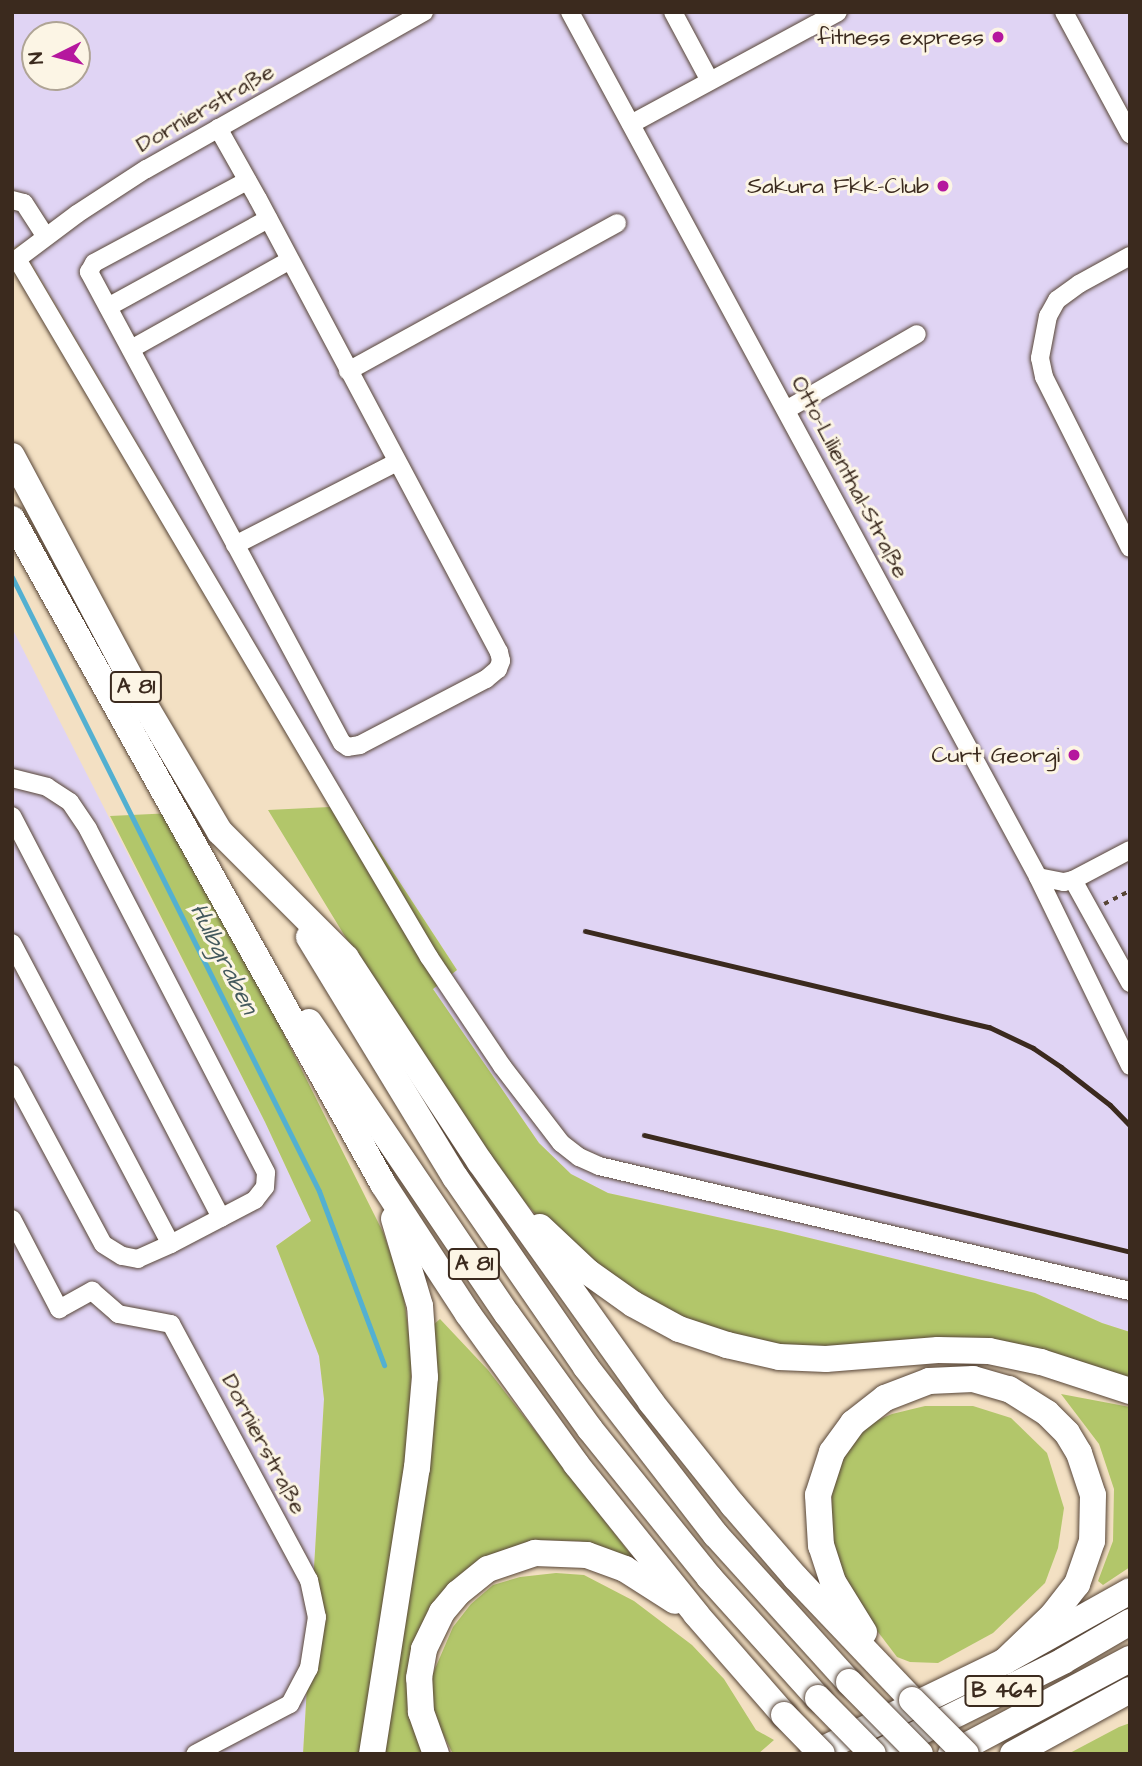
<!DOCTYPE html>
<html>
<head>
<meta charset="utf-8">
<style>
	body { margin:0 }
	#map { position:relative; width:1142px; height:1766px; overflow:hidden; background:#f3e0c3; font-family:"Architects Daughter",sans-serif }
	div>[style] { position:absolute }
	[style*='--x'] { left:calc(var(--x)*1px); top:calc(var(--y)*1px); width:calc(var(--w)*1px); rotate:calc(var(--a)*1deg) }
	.built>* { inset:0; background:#e0d4f4 }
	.green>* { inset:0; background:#b2c66a }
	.stream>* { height:5px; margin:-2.5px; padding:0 2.5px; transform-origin:2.5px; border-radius:2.5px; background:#53b0d1 }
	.path>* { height:3.5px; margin-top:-1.75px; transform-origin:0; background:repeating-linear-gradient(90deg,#574537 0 5px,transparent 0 10px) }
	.roads { filter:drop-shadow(0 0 2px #574537) drop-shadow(0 0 2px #574537) }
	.minor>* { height:18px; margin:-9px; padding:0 9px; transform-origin:9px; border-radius:9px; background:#fff }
	.highway>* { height:26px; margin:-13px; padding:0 13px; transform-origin:13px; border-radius:13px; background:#fff }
	.rail>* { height:5px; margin:-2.5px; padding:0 2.5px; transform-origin:2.5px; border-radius:2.5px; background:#3b2a1e }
	.bridges { filter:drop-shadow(0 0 2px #574537) drop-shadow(0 0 2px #574537) }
	.highway-bridge>* { height:26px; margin:-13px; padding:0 13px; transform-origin:13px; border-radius:13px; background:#fff }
	.dots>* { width:19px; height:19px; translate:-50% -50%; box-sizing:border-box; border:4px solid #fcf5e5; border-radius:50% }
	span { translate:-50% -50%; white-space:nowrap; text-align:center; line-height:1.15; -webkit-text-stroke:6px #fcf5e5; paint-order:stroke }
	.shield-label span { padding:2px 5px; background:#fcf5e5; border:2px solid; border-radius:5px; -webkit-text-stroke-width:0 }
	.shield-label { font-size:21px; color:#3b2a1e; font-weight:700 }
	.poi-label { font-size:23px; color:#3b2a1e }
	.right { translate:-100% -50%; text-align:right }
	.street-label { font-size:23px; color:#3b2a1e }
	.water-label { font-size:24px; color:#43595d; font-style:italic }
	.frame { position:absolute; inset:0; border:14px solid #3b2a1e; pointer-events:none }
	.north { position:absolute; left:21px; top:21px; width:70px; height:70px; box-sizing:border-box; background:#fcf5e5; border:2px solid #afa495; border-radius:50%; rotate:264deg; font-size:19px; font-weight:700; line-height:28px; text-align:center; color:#3b2a1e }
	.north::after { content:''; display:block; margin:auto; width:24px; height:32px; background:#b5179e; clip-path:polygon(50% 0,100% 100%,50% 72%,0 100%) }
</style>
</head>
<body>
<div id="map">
	<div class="built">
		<div style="clip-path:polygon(evenodd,12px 12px,1130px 12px,1130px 1332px,1102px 1323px,1035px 1293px,781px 1231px,608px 1193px,571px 1174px,539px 1143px,432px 988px,457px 970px,350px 806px,20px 244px,12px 249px,12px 12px,35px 35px,77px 35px,77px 77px,35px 77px,35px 35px)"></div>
		<div style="clip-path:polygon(12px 628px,265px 1122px,311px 1221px,276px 1246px,319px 1356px,324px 1399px,303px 1754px,12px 1754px)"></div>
	</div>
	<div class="green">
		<div style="clip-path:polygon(350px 806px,457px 970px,433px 989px,539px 1143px,571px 1174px,608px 1193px,781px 1231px,1035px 1293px,1102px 1323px,1130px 1332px,1130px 1382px,1066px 1359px,819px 1350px,729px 1337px,644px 1301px,540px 1219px,504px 1179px,360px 961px,268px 810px)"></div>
		<div style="clip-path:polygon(173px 813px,383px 1232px,403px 1290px,412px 1359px,407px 1454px,361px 1754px,303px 1754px,324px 1399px,319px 1356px,276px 1246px,311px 1221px,265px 1122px,110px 816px)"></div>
		<div style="clip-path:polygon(440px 1319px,488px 1370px,642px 1569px,609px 1550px,579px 1541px,535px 1540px,432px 1605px,412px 1644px,407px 1676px,408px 1713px,422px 1754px,380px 1754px,433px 1325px)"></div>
		<div style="clip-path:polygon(1061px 1394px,1130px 1407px,1130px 1567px,1103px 1585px,1098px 1581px,1113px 1541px,1114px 1489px,1099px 1444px)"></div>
		<div style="clip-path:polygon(925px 1406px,973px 1406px,1011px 1418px,1047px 1453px,1064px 1508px,1058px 1548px,1045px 1583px,993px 1633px,938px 1663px,910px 1662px,897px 1657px,872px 1624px,841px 1569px,830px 1528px,833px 1482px,842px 1461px,866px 1425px,892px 1414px)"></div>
		<div style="clip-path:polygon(556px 1573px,584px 1575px,634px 1601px,692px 1645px,724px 1679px,756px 1730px,774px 1740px,758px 1754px,453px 1754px,437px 1722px,430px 1695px,431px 1678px,453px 1627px,471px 1604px,493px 1585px,520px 1577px)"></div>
		<div style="clip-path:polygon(1130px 1723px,1130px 1754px,1068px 1754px,1119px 1727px)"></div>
	</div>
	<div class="stream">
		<div style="--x:12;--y:577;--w:686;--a:63.43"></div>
		<div style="--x:319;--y:1191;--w:186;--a:69.5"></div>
	</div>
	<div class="path">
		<div style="--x:1104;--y:904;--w:29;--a:-27"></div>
	</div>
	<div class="roads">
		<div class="minor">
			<div style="--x:424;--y:12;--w:319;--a:150.5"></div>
			<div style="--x:146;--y:169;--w:82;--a:146.9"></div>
			<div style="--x:77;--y:214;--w:75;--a:143.1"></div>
			<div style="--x:17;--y:259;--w:811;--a:59.45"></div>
			<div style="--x:429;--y:957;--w:131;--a:56.2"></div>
			<div style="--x:502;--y:1066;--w:97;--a:52.5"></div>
			<div style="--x:561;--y:1143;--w:23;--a:38"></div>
			<div style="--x:579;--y:1157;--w:22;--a:24"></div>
			<div style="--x:599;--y:1166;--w:546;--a:13.25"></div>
			<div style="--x:570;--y:12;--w:983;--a:61.58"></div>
			<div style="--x:1038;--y:877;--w:26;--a:11"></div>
			<div style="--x:1064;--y:882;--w:9;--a:-13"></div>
			<div style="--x:1073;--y:880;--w:64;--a:-27.8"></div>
			<div style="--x:673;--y:12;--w:78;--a:61.8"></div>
			<div style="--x:1064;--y:12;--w:139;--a:61.6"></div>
			<div style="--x:631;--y:124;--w:235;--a:-28.4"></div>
			<div style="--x:218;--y:128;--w:81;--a:60.6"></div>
			<div style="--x:258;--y:199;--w:513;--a:61.99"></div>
			<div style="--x:499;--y:652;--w:9;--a:77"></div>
			<div style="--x:501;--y:661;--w:9;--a:111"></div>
			<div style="--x:498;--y:669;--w:16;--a:140"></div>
			<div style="--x:486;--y:679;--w:142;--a:152.4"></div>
			<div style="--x:360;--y:745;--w:12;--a:171"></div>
			<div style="--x:348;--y:747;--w:7;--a:-146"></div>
			<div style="--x:342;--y:743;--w:535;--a:-118.24"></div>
			<div style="--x:89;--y:272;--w:10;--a:-61"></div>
			<div style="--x:94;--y:263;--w:174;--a:-28.2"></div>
			<div style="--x:12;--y:200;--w:12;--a:14"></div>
			<div style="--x:24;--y:203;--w:40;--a:57.1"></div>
			<div style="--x:1130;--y:256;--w:58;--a:151.2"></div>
			<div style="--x:1079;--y:284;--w:27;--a:144"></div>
			<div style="--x:1057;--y:300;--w:18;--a:119"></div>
			<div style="--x:1048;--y:316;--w:43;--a:100.8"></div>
			<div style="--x:1040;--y:358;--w:19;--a:78"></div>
			<div style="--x:1044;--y:377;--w:191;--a:63.3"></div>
			<div style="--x:108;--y:307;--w:183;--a:-28.8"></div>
			<div style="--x:131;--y:349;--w:182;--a:-29.2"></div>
			<div style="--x:348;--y:371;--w:307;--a:-28.8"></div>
			<div style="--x:786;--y:410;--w:151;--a:-30.1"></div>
			<div style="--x:235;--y:545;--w:182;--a:-27.1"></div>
			<div style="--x:12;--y:778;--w:36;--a:14"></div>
			<div style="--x:47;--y:787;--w:27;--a:33"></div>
			<div style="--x:70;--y:802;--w:32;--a:56"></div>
			<div style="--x:88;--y:829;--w:387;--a:62.6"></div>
			<div style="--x:266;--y:1173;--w:14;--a:94"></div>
			<div style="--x:265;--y:1187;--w:16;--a:128"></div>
			<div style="--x:255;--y:1200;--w:95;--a:152.4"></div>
			<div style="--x:171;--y:1244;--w:36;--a:156"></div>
			<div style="--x:138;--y:1259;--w:16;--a:-169"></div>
			<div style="--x:122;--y:1256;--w:22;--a:-148"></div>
			<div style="--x:103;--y:1244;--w:193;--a:-118.2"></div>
			<div style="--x:12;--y:816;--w:453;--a:62.5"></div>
			<div style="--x:1038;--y:877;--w:210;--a:64"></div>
			<div style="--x:1073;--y:880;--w:118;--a:61"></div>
			<div style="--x:12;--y:943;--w:340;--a:62.2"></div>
			<div style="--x:12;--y:1219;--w:102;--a:62.4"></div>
			<div style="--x:59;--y:1309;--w:38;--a:-29"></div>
			<div style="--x:92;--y:1291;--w:35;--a:41"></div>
			<div style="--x:118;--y:1314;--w:54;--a:10.7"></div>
			<div style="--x:171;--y:1324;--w:291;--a:61.7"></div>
			<div style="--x:309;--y:1580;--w:38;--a:78"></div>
			<div style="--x:317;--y:1617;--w:52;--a:98.9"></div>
			<div style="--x:309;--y:1668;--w:41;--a:117.8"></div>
			<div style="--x:290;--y:1704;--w:107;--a:152.2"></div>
		</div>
		<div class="highway">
			<div style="--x:12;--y:456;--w:285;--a:61.9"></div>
			<div style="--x:146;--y:707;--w:145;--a:59.4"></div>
			<div style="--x:220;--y:832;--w:178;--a:45"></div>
			<div style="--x:346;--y:958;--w:244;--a:56.7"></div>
			<div style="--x:480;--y:1162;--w:295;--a:54.5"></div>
			<div style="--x:651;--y:1402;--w:132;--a:51.5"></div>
			<div style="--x:733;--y:1505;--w:96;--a:49.2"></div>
			<div style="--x:796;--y:1578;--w:168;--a:46.4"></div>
			<div style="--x:12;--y:519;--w:761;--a:60.84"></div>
			<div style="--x:383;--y:1184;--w:155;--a:56.8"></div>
			<div style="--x:468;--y:1314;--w:185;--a:54.2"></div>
			<div style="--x:576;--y:1464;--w:192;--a:51.3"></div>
			<div style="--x:696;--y:1614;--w:134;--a:48.9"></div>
			<div style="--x:309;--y:937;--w:281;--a:58.7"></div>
			<div style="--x:455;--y:1177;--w:231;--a:55.4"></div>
			<div style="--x:586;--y:1367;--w:212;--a:52.3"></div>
			<div style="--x:716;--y:1535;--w:198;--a:47.9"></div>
			<div style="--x:309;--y:1022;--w:353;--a:55.9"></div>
			<div style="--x:507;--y:1314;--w:142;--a:54.2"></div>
			<div style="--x:590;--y:1429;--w:190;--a:51.2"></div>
			<div style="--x:709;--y:1577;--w:163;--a:48"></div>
			<div style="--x:540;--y:1227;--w:66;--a:43.2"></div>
			<div style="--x:588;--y:1272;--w:55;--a:35.4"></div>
			<div style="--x:633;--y:1304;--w:52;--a:28.5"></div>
			<div style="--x:679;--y:1329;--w:51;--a:18.4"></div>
			<div style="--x:727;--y:1345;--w:53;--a:13"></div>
			<div style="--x:779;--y:1357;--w:47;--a:2.4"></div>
			<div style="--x:826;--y:1359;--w:112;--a:-4.6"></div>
			<div style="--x:938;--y:1350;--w:51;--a:1.1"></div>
			<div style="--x:989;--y:1351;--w:53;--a:11.9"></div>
			<div style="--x:1041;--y:1362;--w:94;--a:18"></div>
			<div style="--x:864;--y:1632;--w:59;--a:-121.8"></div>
			<div style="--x:833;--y:1582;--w:38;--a:-108"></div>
			<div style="--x:821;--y:1546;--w:51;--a:-93.4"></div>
			<div style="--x:818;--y:1495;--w:45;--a:-72"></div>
			<div style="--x:832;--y:1452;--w:36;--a:-54"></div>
			<div style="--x:853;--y:1423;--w:41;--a:-38"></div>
			<div style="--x:885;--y:1398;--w:47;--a:-21.1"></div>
			<div style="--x:929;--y:1381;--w:44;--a:-2.6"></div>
			<div style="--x:973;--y:1379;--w:37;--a:16"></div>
			<div style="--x:1009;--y:1389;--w:45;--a:32.3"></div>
			<div style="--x:1047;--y:1413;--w:28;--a:45"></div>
			<div style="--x:1067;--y:1433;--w:23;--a:59"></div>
			<div style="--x:1079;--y:1453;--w:44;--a:71.6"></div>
			<div style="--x:1093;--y:1495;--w:46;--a:91.2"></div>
			<div style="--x:1092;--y:1541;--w:46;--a:109.2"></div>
			<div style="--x:1077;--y:1584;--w:39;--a:128"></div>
			<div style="--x:1053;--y:1615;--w:66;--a:136.2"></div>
			<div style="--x:372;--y:1754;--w:290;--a:-81.1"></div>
			<div style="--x:417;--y:1468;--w:91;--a:-85"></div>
			<div style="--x:425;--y:1377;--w:71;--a:-94"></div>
			<div style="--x:420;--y:1306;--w:91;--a:-106.6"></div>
			<div style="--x:436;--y:1754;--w:45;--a:-109.7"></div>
			<div style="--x:421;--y:1712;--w:34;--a:-93"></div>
			<div style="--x:419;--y:1678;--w:29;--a:-80"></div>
			<div style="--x:424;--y:1649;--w:41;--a:-64.1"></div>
			<div style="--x:442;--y:1612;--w:25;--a:-50"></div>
			<div style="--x:458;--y:1593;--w:38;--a:-39"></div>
			<div style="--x:488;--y:1569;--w:50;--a:-18.8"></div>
			<div style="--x:535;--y:1553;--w:52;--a:2.2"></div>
			<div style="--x:587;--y:1555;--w:40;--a:20.2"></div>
			<div style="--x:625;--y:1569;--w:59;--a:32.6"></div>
			<div style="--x:813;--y:1754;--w:213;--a:-25.8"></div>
			<div style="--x:1005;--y:1661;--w:143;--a:-29.2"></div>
			<div style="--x:876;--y:1754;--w:209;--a:-26.4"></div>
			<div style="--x:1063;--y:1661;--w:78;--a:-30.2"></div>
			<div style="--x:951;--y:1754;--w:203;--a:-28"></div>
			<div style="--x:1013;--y:1754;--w:133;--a:-28.7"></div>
		</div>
	</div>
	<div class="rail">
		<div style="--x:585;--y:931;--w:415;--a:13.4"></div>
		<div style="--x:989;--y:1027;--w:49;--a:25.5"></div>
		<div style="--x:1033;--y:1048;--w:34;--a:34"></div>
		<div style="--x:1061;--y:1067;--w:62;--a:37.8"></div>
		<div style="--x:1110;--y:1105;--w:29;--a:46"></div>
		<div style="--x:644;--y:1135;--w:500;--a:13.5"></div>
	</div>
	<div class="bridges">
		<div class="highway-bridge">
			<div style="--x:849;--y:1682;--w:101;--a:45.4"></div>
			<div style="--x:818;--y:1698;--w:78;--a:45.5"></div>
			<div style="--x:912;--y:1700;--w:76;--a:45"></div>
			<div style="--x:784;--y:1715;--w:54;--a:45.7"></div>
		</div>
	</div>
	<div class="dots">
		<div style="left:998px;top:37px;background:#b5179e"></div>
		<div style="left:943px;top:186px;background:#b5179e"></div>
		<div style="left:1074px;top:755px;background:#b5179e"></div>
	</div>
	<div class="shield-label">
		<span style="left:136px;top:687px">A 81</span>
		<span style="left:474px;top:1264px">A 81</span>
		<span style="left:1004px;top:1691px">B 464</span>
	</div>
	<div class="poi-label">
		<span class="right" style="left:984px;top:37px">fitness express</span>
		<span class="right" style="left:929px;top:186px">Sakura Fkk-Club</span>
		<span class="right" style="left:1060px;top:755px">Curt Georgi</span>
	</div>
	<div class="street-label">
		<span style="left:205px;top:108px;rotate:-30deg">Dornierstraße</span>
		<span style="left:850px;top:477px;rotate:62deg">Otto-Lilienthal-Straße</span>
		<span style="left:264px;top:1444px;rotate:62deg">Dornierstraße</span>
	</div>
	<div class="water-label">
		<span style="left:223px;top:959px;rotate:63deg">Hulbgraben</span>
	</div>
	<div class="frame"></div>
	<div class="north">N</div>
</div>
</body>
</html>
